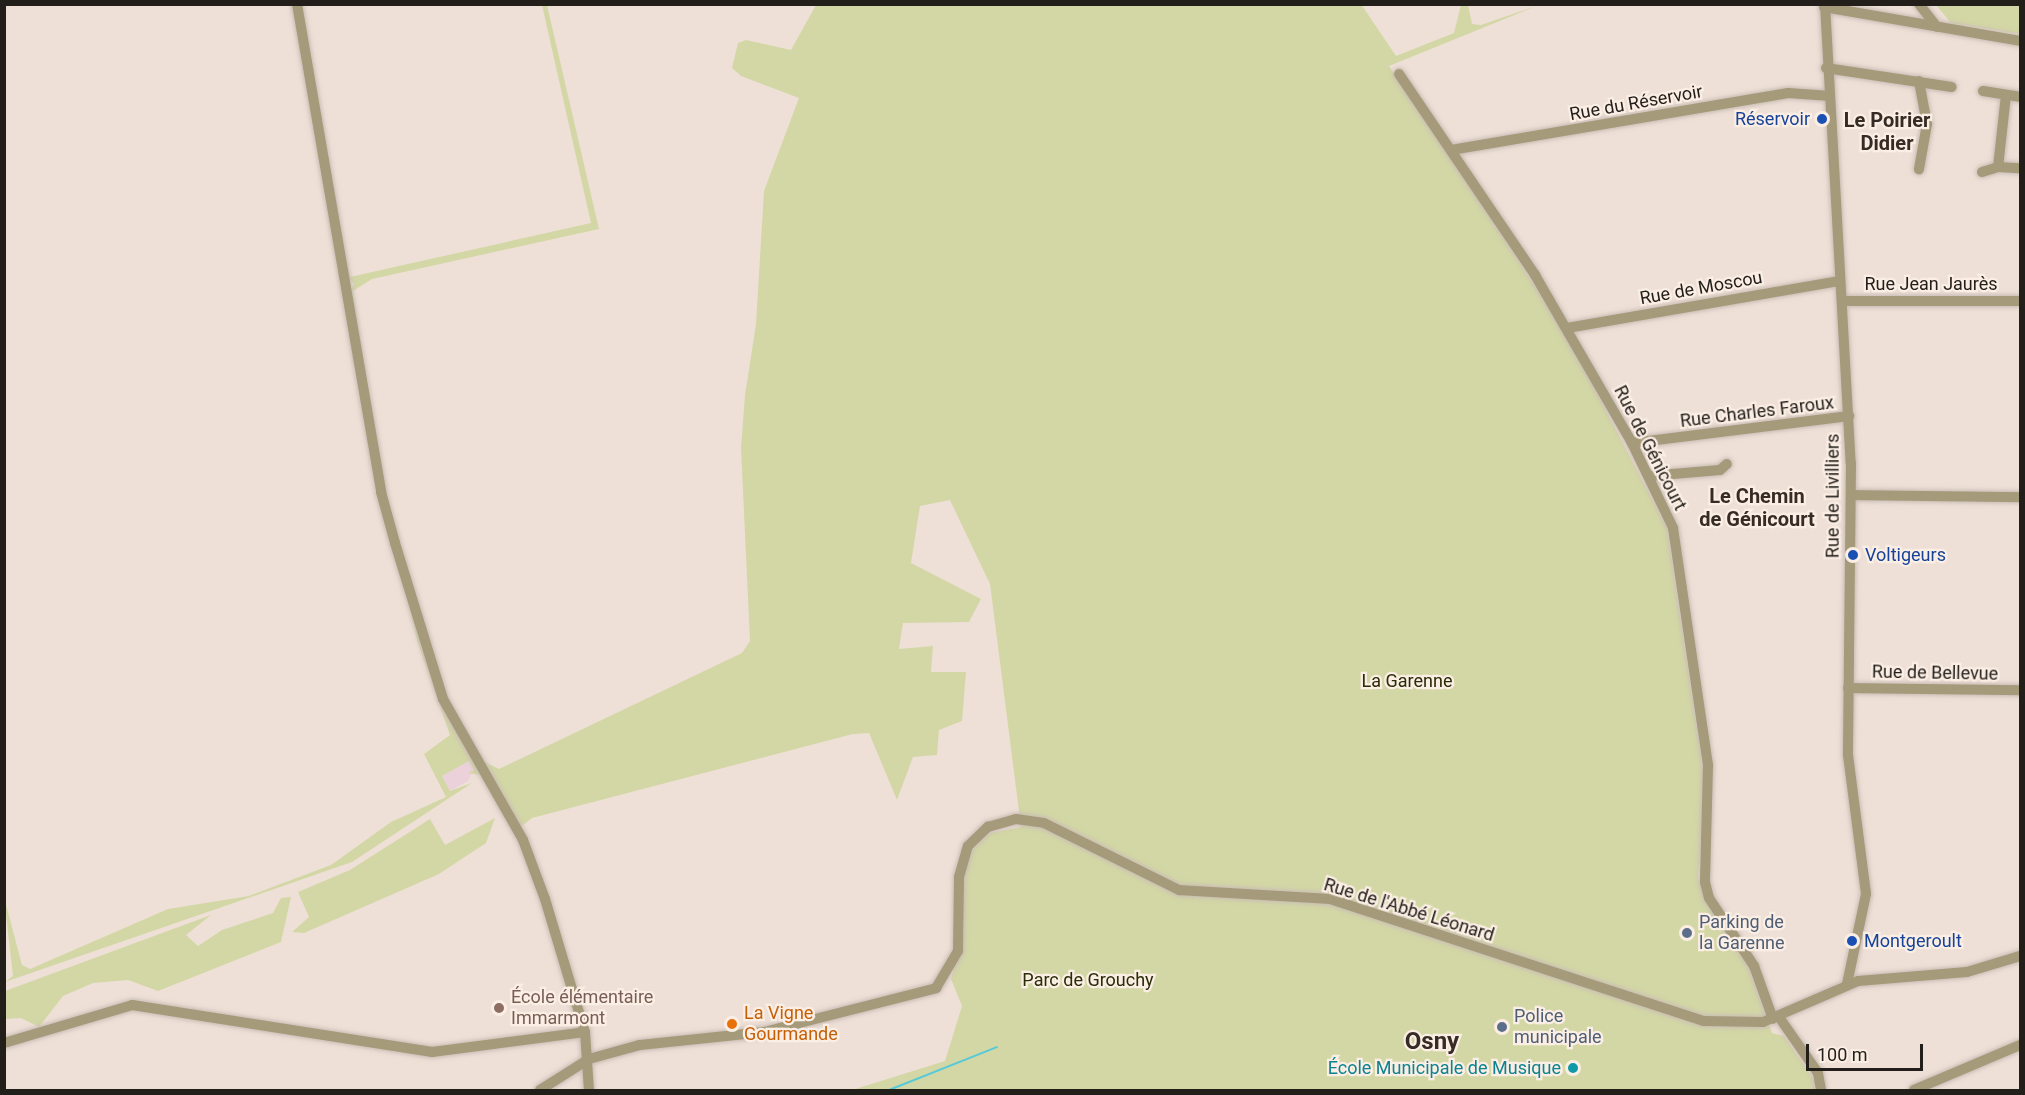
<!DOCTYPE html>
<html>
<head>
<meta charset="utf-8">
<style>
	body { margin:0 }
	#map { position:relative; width:2025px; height:1095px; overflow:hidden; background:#eee0d7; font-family:Roboto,sans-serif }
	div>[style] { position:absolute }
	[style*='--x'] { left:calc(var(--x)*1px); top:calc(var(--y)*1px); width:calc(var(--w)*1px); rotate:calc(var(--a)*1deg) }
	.industrial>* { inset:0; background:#ebd2da }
	.green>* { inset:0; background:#d3d7a5 }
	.stream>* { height:2px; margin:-1px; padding:0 1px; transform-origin:1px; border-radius:1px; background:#58c9d7 }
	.roads { filter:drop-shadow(0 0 2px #c9bdb5) drop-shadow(0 0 2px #c9bdb5) }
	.minor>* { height:10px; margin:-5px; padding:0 5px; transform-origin:5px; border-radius:5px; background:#a59a7a }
	.dots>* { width:16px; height:16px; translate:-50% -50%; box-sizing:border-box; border:3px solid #fbeee4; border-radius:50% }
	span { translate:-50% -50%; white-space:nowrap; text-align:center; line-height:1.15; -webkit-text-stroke:4.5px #fbeee4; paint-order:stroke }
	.street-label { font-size:18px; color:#221e1a }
	.transit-label { font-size:18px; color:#164399 }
	.right { translate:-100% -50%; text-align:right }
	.left { translate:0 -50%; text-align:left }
	.park-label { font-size:18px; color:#2a2b07 }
	.service-label { font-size:18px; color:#4e5e75 }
	.education-label { font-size:18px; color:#785e54 }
	.food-label { font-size:18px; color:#c56008 }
	.culture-label { font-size:18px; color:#0d838f }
	.neighbourhood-label { font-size:20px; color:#362c25; font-weight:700 }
	.district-label { font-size:24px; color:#362c25; font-weight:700 }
	.frame { position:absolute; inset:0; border:6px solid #221e1a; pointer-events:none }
	.scale { position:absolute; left:1806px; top:1044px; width:117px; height:27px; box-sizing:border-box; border:3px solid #221e1a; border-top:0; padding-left:8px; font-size:18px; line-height:21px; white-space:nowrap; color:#221e1a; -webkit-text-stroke:4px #fbeee4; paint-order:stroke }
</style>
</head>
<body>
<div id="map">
	<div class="industrial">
		<div style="clip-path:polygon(469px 761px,474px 770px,468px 781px,450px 791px,442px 776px)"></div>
	</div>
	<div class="green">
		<div style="clip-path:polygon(1361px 4px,1396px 56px,1454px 33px,1461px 5px,1468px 5px,1472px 24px,1481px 25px,1539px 5px,1389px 66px,1564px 330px,1667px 528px,1705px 783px,1698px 878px,1708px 905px,1741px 947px,1772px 1033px,1784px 1036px,1814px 1080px,1815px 1090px,852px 1090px,945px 1061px,962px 1006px,951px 979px,964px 934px,964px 873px,971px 851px,990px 833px,1021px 827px,990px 584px,950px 500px,920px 506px,911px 563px,981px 599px,969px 622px,903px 623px,899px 649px,933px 646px,931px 672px,966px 672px,962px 721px,939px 730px,937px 755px,913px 757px,897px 800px,869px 733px,853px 734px,532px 818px,519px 828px,494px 779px,479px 762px,446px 699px,392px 525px,382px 485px,349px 294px,354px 284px,346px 275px,299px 5px,350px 277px,591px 223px,542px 5px,547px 5px,599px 229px,372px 279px,353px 291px,383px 487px,416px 600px,454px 714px,481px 760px,499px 769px,742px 653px,750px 641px,741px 448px,745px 395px,756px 324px,764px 191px,799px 98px,741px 76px,732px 68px,738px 43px,746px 40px,791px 50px,816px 5px)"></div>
		<div style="clip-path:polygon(1936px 5px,2020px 5px,2020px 34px,1951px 23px)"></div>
		<div style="clip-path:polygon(373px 457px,457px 734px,480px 775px,468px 773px,474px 770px,469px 761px,442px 776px,450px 791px,472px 783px,352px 862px,5px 982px,13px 976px,4px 897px,22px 965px,30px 969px,168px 909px,249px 896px,331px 865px,391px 822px,446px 797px,424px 754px,450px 735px,417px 640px)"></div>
		<div style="clip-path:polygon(495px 818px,486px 843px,439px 874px,304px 933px,292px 932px,309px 917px,298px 892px,350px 870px,430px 819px,445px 845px)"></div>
		<div style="clip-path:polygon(291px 897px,281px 942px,158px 991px,128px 980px,93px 983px,63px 996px,39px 1027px,21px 1018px,5px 1019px,5px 991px,211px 915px,186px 935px,198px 946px,222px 930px,273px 913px,281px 898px)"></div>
	</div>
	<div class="stream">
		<div style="--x:889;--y:1090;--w:116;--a:-21.7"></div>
	</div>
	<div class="roads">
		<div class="minor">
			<div style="--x:297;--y:4;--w:495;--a:80.2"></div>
			<div style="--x:381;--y:492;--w:53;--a:74.6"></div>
			<div style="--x:395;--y:543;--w:163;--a:72.9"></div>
			<div style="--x:443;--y:699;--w:162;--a:60.4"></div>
			<div style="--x:523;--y:840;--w:63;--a:69.6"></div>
			<div style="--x:545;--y:899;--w:139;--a:73.3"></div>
			<div style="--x:585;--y:1032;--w:58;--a:86.1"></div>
			<div style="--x:1825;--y:4;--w:460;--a:86.8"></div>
			<div style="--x:1851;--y:463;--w:292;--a:90.6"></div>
			<div style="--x:1848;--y:755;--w:140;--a:82.6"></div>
			<div style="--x:1866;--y:894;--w:92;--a:101.9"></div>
			<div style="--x:1919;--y:4;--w:29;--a:52"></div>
			<div style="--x:1824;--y:7;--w:199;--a:9.8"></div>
			<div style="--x:1826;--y:68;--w:127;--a:8.6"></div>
			<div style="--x:1399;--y:74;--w:243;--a:55.9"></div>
			<div style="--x:1535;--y:275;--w:194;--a:60"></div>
			<div style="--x:1632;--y:443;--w:94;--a:64.2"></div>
			<div style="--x:1673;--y:528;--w:240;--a:81.6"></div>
			<div style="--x:1708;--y:765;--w:117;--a:91.5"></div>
			<div style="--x:1705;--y:882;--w:16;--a:76"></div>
			<div style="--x:1709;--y:898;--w:82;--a:56.5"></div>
			<div style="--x:1754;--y:966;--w:56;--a:70.3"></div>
			<div style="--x:1919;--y:81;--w:44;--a:79.5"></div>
			<div style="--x:1927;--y:124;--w:46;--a:100.1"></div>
			<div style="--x:1983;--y:91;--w:37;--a:9"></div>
			<div style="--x:2006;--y:95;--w:72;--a:96.3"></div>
			<div style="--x:1998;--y:167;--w:22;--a:3"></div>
			<div style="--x:1451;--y:150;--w:342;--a:-9.6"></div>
			<div style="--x:1788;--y:93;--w:39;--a:4"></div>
			<div style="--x:1982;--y:172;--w:17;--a:-17"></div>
			<div style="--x:1842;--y:301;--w:178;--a:0"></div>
			<div style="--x:1567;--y:328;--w:277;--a:-9.8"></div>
			<div style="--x:1632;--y:443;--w:219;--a:-7.1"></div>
			<div style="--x:1649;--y:476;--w:71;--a:-4.8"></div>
			<div style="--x:1720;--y:470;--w:9;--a:-41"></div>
			<div style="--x:1851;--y:495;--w:169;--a:0.7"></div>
			<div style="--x:1848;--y:688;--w:172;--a:0.7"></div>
			<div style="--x:1779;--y:1017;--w:68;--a:55.1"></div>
			<div style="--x:1818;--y:1073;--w:17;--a:80"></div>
			<div style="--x:4;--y:1043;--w:134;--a:-16.5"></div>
			<div style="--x:132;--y:1005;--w:304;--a:8.9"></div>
			<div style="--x:432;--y:1052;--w:154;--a:-7.4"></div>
			<div style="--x:540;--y:1090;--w:58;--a:-32.3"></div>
			<div style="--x:589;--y:1059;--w:53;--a:-15.4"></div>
			<div style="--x:640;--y:1045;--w:125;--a:-6"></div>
			<div style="--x:764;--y:1032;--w:178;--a:-14.3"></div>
			<div style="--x:936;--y:988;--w:43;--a:-59.3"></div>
			<div style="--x:958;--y:951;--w:74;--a:-89.2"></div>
			<div style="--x:959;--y:877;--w:32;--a:-74"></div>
			<div style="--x:968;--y:846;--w:28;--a:-44"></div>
			<div style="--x:988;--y:827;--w:29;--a:-16"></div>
			<div style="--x:1016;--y:819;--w:28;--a:8"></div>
			<div style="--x:1044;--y:823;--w:151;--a:26.4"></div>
			<div style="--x:1179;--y:890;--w:151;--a:3.4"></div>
			<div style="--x:1330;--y:899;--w:393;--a:18.1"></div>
			<div style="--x:1704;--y:1021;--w:59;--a:1"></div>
			<div style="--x:1763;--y:1022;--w:103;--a:-23.3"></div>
			<div style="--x:1858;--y:981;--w:109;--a:-4.7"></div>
			<div style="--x:1967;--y:972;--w:55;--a:-16.8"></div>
			<div style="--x:1914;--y:1090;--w:115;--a:-23"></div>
		</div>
	</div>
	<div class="dots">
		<div style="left:1822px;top:119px;background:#1a4fb4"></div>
		<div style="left:1853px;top:555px;background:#1a4fb4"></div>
		<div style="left:1687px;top:933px;background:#5c6f8a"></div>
		<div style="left:1852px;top:941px;background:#1a4fb4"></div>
		<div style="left:499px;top:1008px;background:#8d6e63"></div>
		<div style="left:732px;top:1024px;background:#e8710a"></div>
		<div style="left:1502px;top:1027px;background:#5c6f8a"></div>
		<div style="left:1573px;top:1068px;background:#0f9aa8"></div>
	</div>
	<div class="street-label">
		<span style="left:1636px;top:103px;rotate:-10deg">Rue du Réservoir</span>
		<span style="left:1931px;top:284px">Rue Jean Jaurès</span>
		<span style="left:1701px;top:288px;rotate:-10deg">Rue de Moscou</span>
		<span style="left:1757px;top:412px;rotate:-7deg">Rue Charles Faroux</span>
		<span style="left:1650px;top:448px;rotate:63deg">Rue de Génicourt</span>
		<span style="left:1833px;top:496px;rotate:-90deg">Rue de Livilliers</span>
		<span style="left:1935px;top:673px;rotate:1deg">Rue de Bellevue</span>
		<span style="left:1409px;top:910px;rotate:17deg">Rue de l'Abbé Léonard</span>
	</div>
	<div class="transit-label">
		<span class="right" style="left:1810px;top:119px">Réservoir</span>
		<span class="left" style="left:1865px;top:555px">Voltigeurs</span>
		<span class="left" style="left:1864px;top:941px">Montgeroult</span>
	</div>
	<div class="park-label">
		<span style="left:1407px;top:681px">La Garenne</span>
		<span style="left:1088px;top:980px">Parc de Grouchy</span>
	</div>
	<div class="service-label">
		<span class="left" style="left:1699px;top:933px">Parking de<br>la Garenne</span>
		<span class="left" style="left:1514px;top:1027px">Police<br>municipale</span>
	</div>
	<div class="education-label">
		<span class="left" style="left:511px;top:1008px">École élémentaire<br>Immarmont</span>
	</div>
	<div class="food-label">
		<span class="left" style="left:744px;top:1024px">La Vigne<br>Gourmande</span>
	</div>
	<div class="culture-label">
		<span class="right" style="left:1561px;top:1068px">École Municipale de Musique</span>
	</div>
	<div class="neighbourhood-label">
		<span style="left:1887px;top:132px">Le Poirier<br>Didier</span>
		<span style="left:1757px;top:508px">Le Chemin<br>de Génicourt</span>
	</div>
	<div class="district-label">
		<span style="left:1432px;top:1042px">Osny</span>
	</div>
	<div class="frame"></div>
	<div class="scale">100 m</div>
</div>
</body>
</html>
